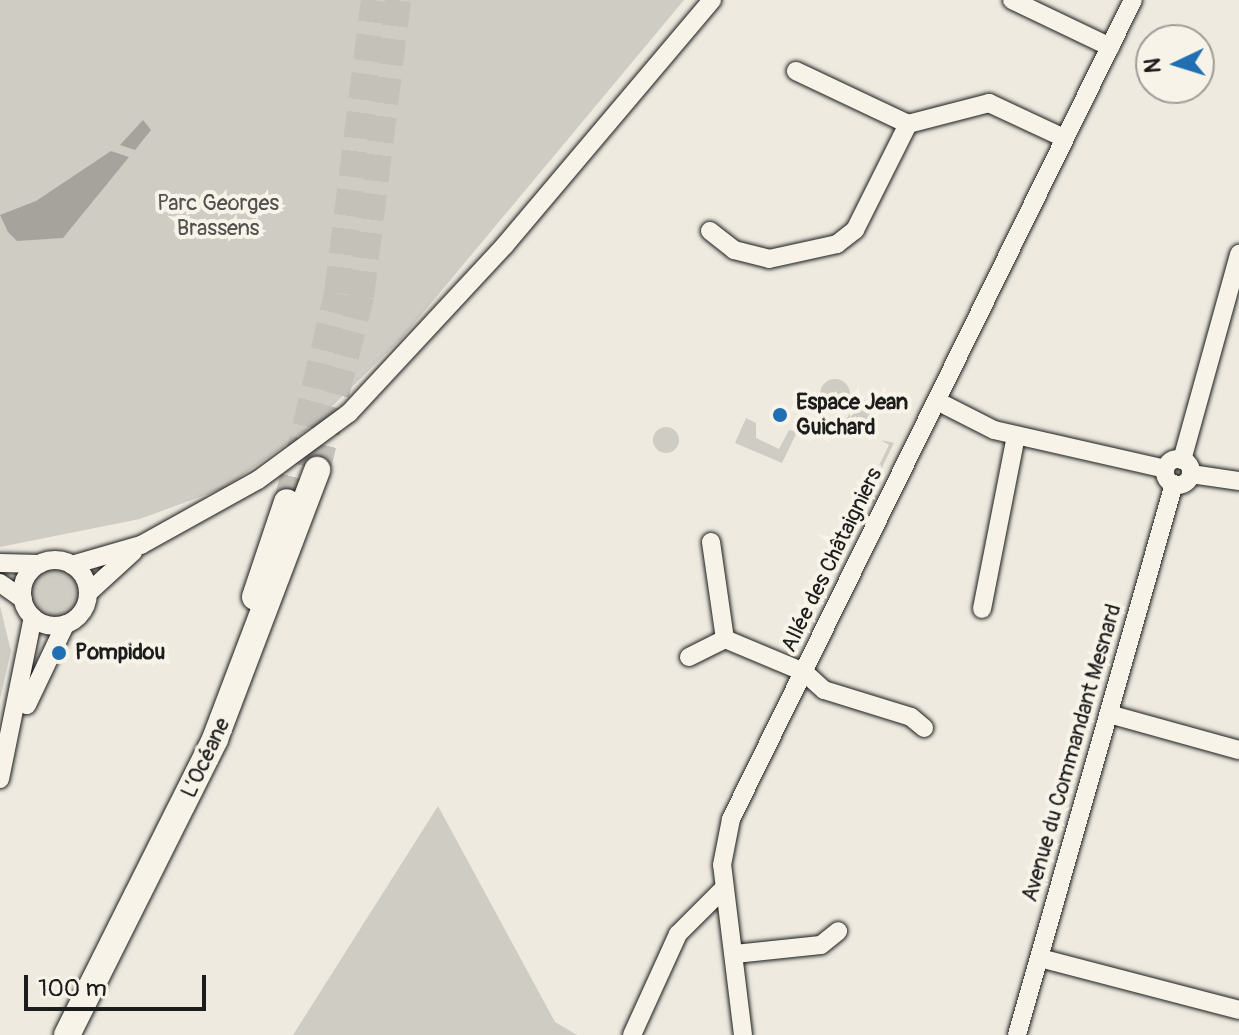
<!DOCTYPE html>
<html>
<head>
<meta charset="utf-8">
<style>
	body { margin:0 }
	#map { position:relative; width:1239px; height:1035px; overflow:hidden; background:#eeeae0; font-family:Pangolin,sans-serif }
	div>[style] { position:absolute }
	[style*='--x'] { left:calc(var(--x)*1px); top:calc(var(--y)*1px); width:calc(var(--w)*1px); rotate:calc(var(--a)*1deg) }
	.green>* { inset:0; background:#cfccc3 }
	.round { border-radius:50% }
	.water>* { inset:0; background:#a6a39d }
	.highway-tunnel>* { height:26px; margin-top:-13px; transform-origin:0; background:repeating-linear-gradient(90deg,#c4c1b9 0 26px,transparent 0 39px) }
	.roads { filter:drop-shadow(0 0 2px #1c1c1c) drop-shadow(0 0 2px #1c1c1c) }
	.minor>* { height:18px; margin:-9px; padding:0 9px; transform-origin:9px; border-radius:9px; background:#f7f3e8 }
	.minor>.ring { margin:-9px; padding:0; box-sizing:content-box; background:none; border:18px solid #f7f3e8; border-radius:50% }
	.highway>* { height:26px; margin:-13px; padding:0 13px; transform-origin:13px; border-radius:13px; background:#f7f3e8 }
	.dots>* { width:22px; height:22px; translate:-50% -50%; box-sizing:border-box; border:4px solid #f7f3e8; border-radius:50% }
	span { translate:-50% -50%; white-space:nowrap; text-align:center; line-height:1.15; -webkit-text-stroke:8px #f7f3e8; paint-order:stroke }
	.park-label { font-size:22px; color:#52514e }
	.poi-label { font-size:22px; color:#1c1c1c; font-weight:700 }
	.left { translate:0 -50%; text-align:left }
	.street-label { font-size:22px; color:#1c1c1c }
	.north { position:absolute; left:1135px; top:24px; width:80px; height:80px; box-sizing:border-box; background:#f7f3e8; border:2px solid #9f9d96; border-radius:50%; rotate:266deg; font-size:22px; font-weight:700; line-height:32px; text-align:center; color:#1c1c1c }
	.north::after { content:''; display:block; margin:auto; width:28px; height:36px; background:#1f6fb2; clip-path:polygon(50% 0,100% 100%,50% 72%,0 100%) }
	.scale { position:absolute; left:24px; top:975px; width:182px; height:36px; box-sizing:border-box; border:4px solid #1c1c1c; border-top:0; padding-left:10px; font-size:24px; line-height:28px; white-space:nowrap; color:#1c1c1c; -webkit-text-stroke:6px #f7f3e8; paint-order:stroke }
</style>
</head>
<body>
<div id="map">
	<div class="green">
		<div style="clip-path:polygon(0 0,684px 0,402px 338px,311px 427px,224px 488px,140px 519px,0 547px)"></div>
		<div class="round" style="left:820px;top:379px;width:30px;height:30px"></div>
		<div style="clip-path:polygon(858px 398px,874px 404px,864px 426px,871px 430px,845px 422px)"></div>
		<div style="clip-path:polygon(746px 418px,756px 423px,756px 438px,779px 449px,789px 430px,797px 432px,782px 463px,735px 443px)"></div>
		<div class="round" style="left:653px;top:427px;width:26px;height:26px"></div>
		<div style="clip-path:polygon(881px 440px,894px 443px,870px 492px,878px 496px,873px 504px,853px 491px,867px 490px,889px 445px)"></div>
		<div class="round" style="left:29px;top:565px;width:52px;height:52px"></div>
		<div style="clip-path:polygon(0 606px,11px 651px,0 699px)"></div>
		<div style="clip-path:polygon(438px 806px,555px 1022px,577px 1035px,293px 1035px)"></div>
	</div>
	<div class="water">
		<div style="clip-path:polygon(143px 120px,151px 130px,135px 150px,120px 145px)"></div>
		<div style="clip-path:polygon(111px 151px,129px 157px,63px 238px,17px 241px,8px 232px,0 215px,36px 201px)"></div>
	</div>
	<div class="highway-tunnel">
		<div style="--x:317;--y:470;--w:179;--a:-75.7"></div>
		<div style="--x:361;--y:297;--w:299;--a:-82.9"></div>
		<div style="--x:287;--y:502;--w:215;--a:-76.5"></div>
		<div style="--x:337;--y:293;--w:295;--a:-82.8"></div>
	</div>
	<div class="roads">
		<div class="minor">
			<div style="--x:1012;--y:0;--w:109;--a:25.6"></div>
			<div style="--x:908;--y:124;--w:84;--a:-14.5"></div>
			<div style="--x:989;--y:103;--w:83;--a:25"></div>
			<div style="--x:710;--y:231;--w:31;--a:38"></div>
			<div style="--x:734;--y:250;--w:36;--a:14"></div>
			<div style="--x:769;--y:259;--w:70;--a:-12.4"></div>
			<div style="--x:837;--y:244;--w:23;--a:-38"></div>
			<div style="--x:855;--y:230;--w:119;--a:-63.4"></div>
			<div style="--x:908;--y:124;--w:124;--a:-154.7"></div>
			<div style="--x:937;--y:401;--w:64;--a:27"></div>
			<div style="--x:994;--y:430;--w:175;--a:12.8"></div>
			<div class="ring" style="left:1165px;top:459px;width:8px;height:8px"></div>
			<div style="--x:1182;--y:460;--w:214;--a:-74.5"></div>
			<div style="--x:1191;--y:474;--w:49;--a:8.3"></div>
			<div style="--x:711;--y:542;--w:98;--a:81.8"></div>
			<div style="--x:725;--y:639;--w:86;--a:22.7"></div>
			<div style="--x:804;--y:672;--w:27;--a:42"></div>
			<div style="--x:824;--y:690;--w:91;--a:17.2"></div>
			<div style="--x:911;--y:717;--w:17;--a:40"></div>
			<div class="ring" style="left:22px;top:560px;width:48px;height:48px"></div>
			<div style="--x:0;--y:563;--w:40;--a:1.4"></div>
			<div style="--x:72;--y:565;--w:72;--a:-16.2"></div>
			<div style="--x:141;--y:545;--w:134;--a:-29.1"></div>
			<div style="--x:258;--y:480;--w:113;--a:-36.4"></div>
			<div style="--x:349;--y:413;--w:229;--a:-47.1"></div>
			<div style="--x:505;--y:245;--w:321;--a:-49.8"></div>
			<div style="--x:0;--y:583;--w:28;--a:35"></div>
			<div style="--x:88;--y:593;--w:61;--a:-42.3"></div>
			<div style="--x:982;--y:609;--w:176;--a:-78.9"></div>
			<div style="--x:689;--y:657;--w:40;--a:-26.6"></div>
			<div style="--x:27;--y:705;--w:89;--a:-64.6"></div>
			<div style="--x:1109;--y:714;--w:135;--a:15.5"></div>
			<div style="--x:0;--y:779;--w:165;--a:-78.5"></div>
			<div style="--x:735;--y:954;--w:86;--a:-6"></div>
			<div style="--x:821;--y:945;--w:22;--a:-39"></div>
			<div style="--x:1040;--y:958;--w:206;--a:14.6"></div>
			<div style="--x:632;--y:1035;--w:111;--a:-65.5"></div>
			<div style="--x:678;--y:934;--w:65;--a:-45"></div>
			<div style="--x:743;--y:1035;--w:171;--a:-97"></div>
			<div style="--x:722;--y:865;--w:47;--a:-78.9"></div>
			<div style="--x:731;--y:819;--w:912;--a:-63.86"></div>
			<div style="--x:1017;--y:1035;--w:573;--a:-74.1"></div>
		</div>
		<div class="highway">
			<div style="--x:255;--y:597;--w:100;--a:-71.4"></div>
			<div style="--x:67;--y:1035;--w:331;--a:-63.4"></div>
			<div style="--x:215;--y:739;--w:288;--a:-69.2"></div>
		</div>
	</div>
	<div class="dots">
		<div style="left:780px;top:415px;background:#1f6fb2"></div>
		<div style="left:59px;top:653px;background:#1f6fb2"></div>
	</div>
	<div class="park-label">
		<span style="left:218px;top:216px">Parc Georges<br>Brassens</span>
	</div>
	<div class="poi-label">
		<span class="left" style="left:796px;top:415px">Espace Jean<br>Guichard</span>
		<span class="left" style="left:75px;top:653px">Pompidou</span>
	</div>
	<div class="street-label">
		<span style="left:832px;top:560px;rotate:-64deg">Allée des Châtaigniers</span>
		<span style="left:1072px;top:753px;rotate:-74deg">Avenue du Commandant Mesnard</span>
		<span style="left:206px;top:758px;rotate:-65deg">L’Océane</span>
	</div>
	<div class="north">N</div>
	<div class="scale">100 m</div>
</div>
</body>
</html>
